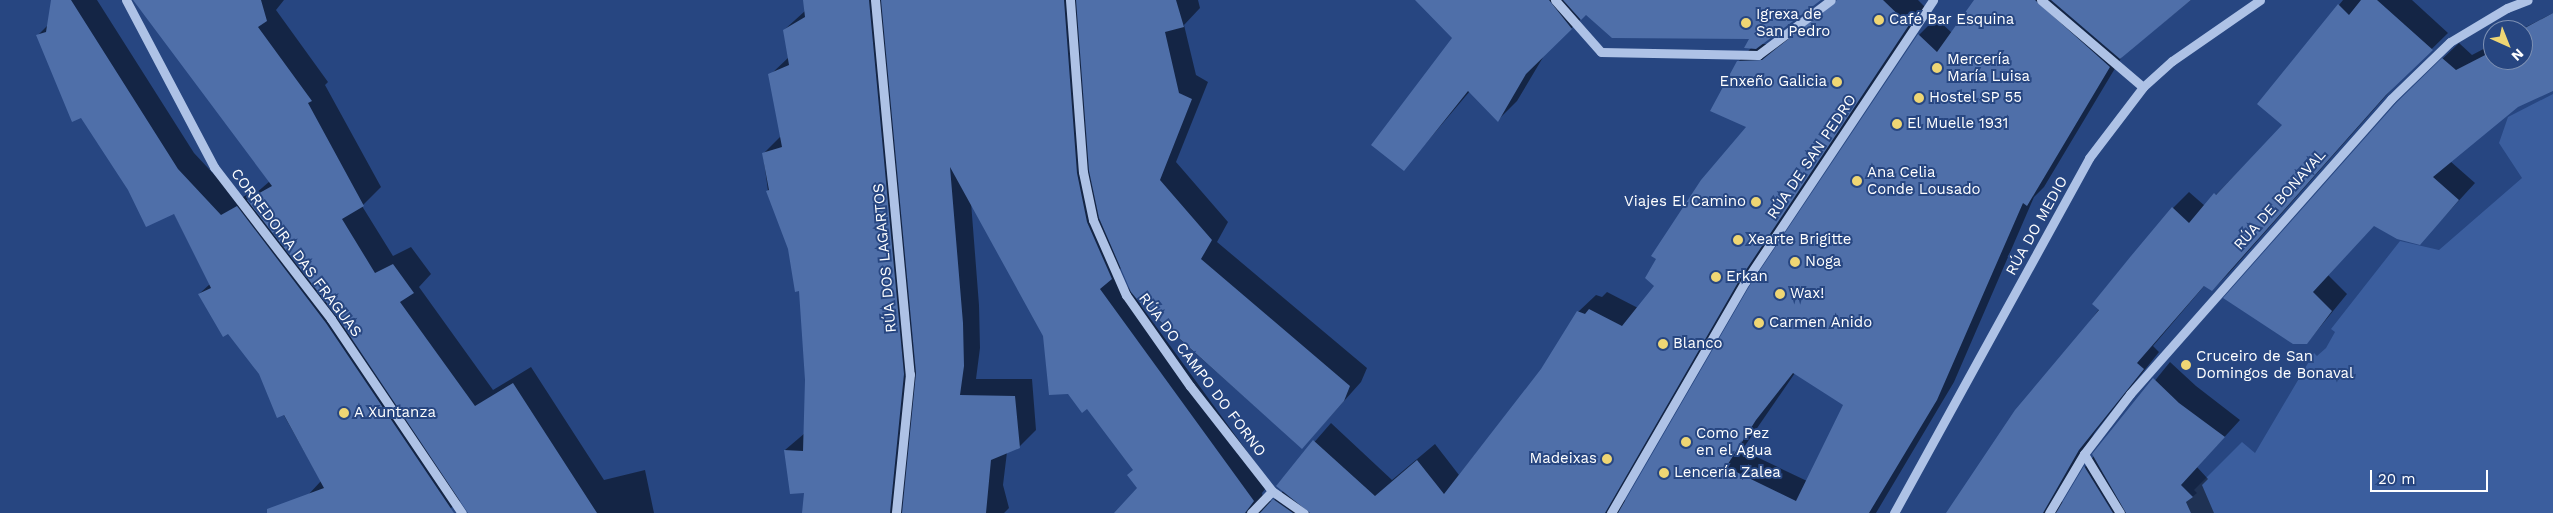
<!DOCTYPE html>
<html>
<head>
<meta charset="utf-8">
<style>
	body { margin:0 }
	#map { position:relative; width:2553px; height:513px; overflow:hidden; background:#274681; font-family:"Work Sans",sans-serif }
	div>[style] { position:absolute }
	[style*='--x'] { left:calc(var(--x)*1px); top:calc(var(--y)*1px); width:calc(var(--w)*1px); rotate:calc(var(--a)*1deg) }
	.green>* { inset:0; background:#3b5e9e }
	.shadow>* { inset:0; background:#0007 }
	.building>* { inset:0; background:#4f6fa9 }
	.minor>* { height:9px; margin:-4.5px; padding:0 4.5px; transform-origin:4.5px; border-radius:4.5px; background:#aec2e6 }
	.dots>* { width:14px; height:14px; translate:-50% -50%; box-sizing:border-box; border:2px solid #274681; border-radius:50% }
	span { translate:-50% -50%; white-space:nowrap; text-align:center; line-height:1.15; -webkit-text-stroke:4px #274681; paint-order:stroke }
	.poi-label { font-size:15px; color:#fff }
	.left { translate:0 -50%; text-align:left }
	.right { translate:-100% -50%; text-align:right }
	.street-label { font-size:15px; color:#fff }
	.north { position:absolute; left:2483px; top:20px; width:50px; height:50px; box-sizing:border-box; background:#274681; border:1px solid #7d90b3; border-radius:50%; rotate:136deg; font-size:14px; font-weight:700; line-height:20px; text-align:center; color:#fff }
	.north::after { content:''; display:block; margin:auto; width:18px; height:22px; background:#efd674; clip-path:polygon(50% 0,100% 100%,50% 72%,0 100%) }
	.scale { position:absolute; left:2370px; top:470px; width:118px; height:22px; box-sizing:border-box; border:2px solid #fff; border-top:0; padding-left:6px; font-size:15px; line-height:18px; white-space:nowrap; color:#fff; -webkit-text-stroke:4px #274681; paint-order:stroke }
</style>
</head>
<body>
<div id="map">
	<div class="green">
		<div style="clip-path:polygon(2553px 94px,2553px 513px,2191px 513px,2186px 502px,2197px 493px,2194px 490px,2242px 442px,2255px 453px,2314px 353px,2317px 356px,2326px 348px,2335px 332px,2331px 329px,2400px 241px,2439px 250px,2522px 178px,2499px 143px,2508px 117px)"></div>
	</div>
	<div class="shadow">
		<div style="clip-path:polygon(52px 0,97px 0,194px 153px,238px 200px,253px 191px,255px 194px,270px 181px,134px 0,284px 0,276px 10px,328px 82px,325px 85px,381px 187px,362px 206px,393px 256px,411px 247px,431px 274px,419px 287px,493px 390px,531px 367px,604px 480px,645px 470px,654px 513px,494px 513px,462px 500px,444px 513px,318px 513px,308px 495px,321px 481px,260px 373px,199px 294px,210px 284px,174px 213px,129px 189px,38px 35px,48px 25px)"></div>
		<div style="clip-path:polygon(evenodd,804px 0,1198px 0,1200px 8px,1184px 25px,1196px 75px,1208px 82px,1176px 162px,1228px 222px,1217px 242px,1367px 368px,1361px 382px,1302px 448px,1139px 303px,1270px 483px,1262px 493px,1264px 501px,1273px 501px,1284px 490px,1277px 485px,1331px 423px,1392px 480px,1435px 444px,1459px 475px,1542px 370px,1578px 312px,1596px 295px,1602px 297px,1607px 292px,1638px 308px,1656px 286px,1748px 127px,1738px 62px,1752px 47px,1751px 38px,1586px 14px,1545px 54px,1517px 101px,1498px 120px,1470px 91px,1404px 169px,1453px 38px,1418px 0,1819px 0,1760px 44px,1780px 44px,1838px 0,1918px 0,1925px 7px,1756px 260px,1623px 499px,1626px 501px,1751px 286px,1919px 35px,1936px 18px,1952px 33px,1976px 0,2191px 0,2123px 55px,2044px 187px,2034px 197px,1954px 382px,1876px 513px,1116px 513px,1138px 488px,1134px 470px,1044px 336px,971px 202px,979px 305px,980px 348px,976px 379px,1032px 379px,1036px 430px,1019px 447px,1007px 452px,1003px 485px,1009px 508px,1004px 513px,804px 513px,806px 492px,785px 450px,805px 433px,807px 379px,800px 290px,789px 249px,768px 191px,763px 154px,781px 136px,770px 75px,789px 57px,784px 30px,805px 11px,804px 0,1122px 267px,1132px 293px,1117px 272px,1122px 267px,804px 0,1795px 373px,1845px 404px,1807px 481px,1742px 450px,1795px 373px)"></div>
		<div style="clip-path:polygon(2343px 0,2412px 0,2448px 33px,2399px 81px,2229px 273px,2212px 290px,2205px 285px,2153px 346px,2159px 352px,2095px 432px,2059px 495px,2063px 503px,2085px 467px,2170px 362px,2196px 386px,2240px 420px,2197px 467px,2208px 479px,2202px 485px,2214px 513px,1950px 513px,2173px 208px,2189px 192px,2205px 206px,2284px 125px,2259px 104px)"></div>
		<div style="clip-path:polygon(2553px 13px,2553px 89px,2517px 106px,2450px 161px,2475px 183px,2420px 243px,2374px 225px,2328px 275px,2347px 294px,2307px 343px,2225px 298px,2413px 87px,2459px 43px,2472px 55px,2493px 44px,2493px 60px,2523px 60px,2523px 30px,2520px 30px)"></div>
	</div>
	<div class="building">
		<div style="clip-path:polygon(51px 0,71px 0,178px 169px,221px 215px,237px 206px,326px 323px,454px 513px,267px 513px,267px 509px,324px 488px,284px 415px,277px 418px,259px 374px,228px 334px,223px 337px,198px 294px,211px 288px,174px 214px,146px 227px,128px 190px,81px 118px,72px 122px,36px 35px,46px 32px)"></div>
		<div style="clip-path:polygon(133px 0,261px 0,267px 21px,258px 27px,312px 101px,308px 103px,364px 206px,342px 219px,375px 273px,393px 264px,414px 293px,400px 302px,475px 406px,513px 383px,597px 513px,468px 513px,336px 315px,247px 200px,272px 186px)"></div>
		<div style="clip-path:polygon(803px 0,869px 0,904px 374px,890px 513px,802px 513px,804px 493px,790px 494px,784px 450px,803px 451px,805px 380px,799px 291px,795px 292px,788px 249px,766px 191px,769px 190px,762px 153px,782px 147px,768px 74px,789px 65px,783px 30px,805px 17px)"></div>
		<div style="clip-path:polygon(881px 0,1064px 0,1077px 173px,1087px 222px,1112px 279px,1100px 289px,1254px 501px,1245px 513px,1114px 513px,1137px 488px,1127px 475px,1133px 470px,1087px 409px,1082px 413px,1068px 394px,1049px 395px,1043px 336px,950px 167px,963px 323px,964px 366px,960px 395px,1015px 396px,1020px 448px,991px 460px,986px 513px,902px 513px,916px 373px)"></div>
		<div style="clip-path:polygon(1076px 0,1176px 0,1184px 27px,1165px 32px,1179px 93px,1192px 99px,1160px 180px,1212px 240px,1201px 259px,1350px 386px,1344px 401px,1302px 449px,1140px 303px,1131px 292px,1099px 218px,1089px 171px)"></div>
		<div style="clip-path:polygon(1415px 0,1549px 0,1572px 29px,1526px 74px,1498px 122px,1468px 91px,1404px 171px,1371px 145px,1452px 38px)"></div>
		<div style="clip-path:polygon(1563px 0,1821px 0,1756px 49px,1744px 48px,1749px 39px,1612px 38px,1586px 15px,1581px 20px)"></div>
		<div style="clip-path:polygon(1837px 0,1883px 0,1909px 25px,1740px 279px,1605px 513px,1310px 513px,1276px 486px,1313px 440px,1375px 496px,1417px 460px,1444px 494px,1541px 369px,1577px 311px,1585px 314px,1589px 309px,1622px 326px,1654px 286px,1645px 278px,1656px 259px,1651px 256px,1701px 180px,1746px 127px,1710px 111px,1737px 61px,1762px 60px)"></div>
		<div style="clip-path:polygon(evenodd,1974px 0,2035px 0,2110px 67px,2027px 206px,2023px 203px,1937px 400px,1869px 513px,1618px 513px,1750px 285px,1918px 34px,1937px 52px,1974px 0,1793px 373px,1843px 405px,1796px 501px,1726px 467px,1756px 420px,1793px 373px)"></div>
		<div style="clip-path:polygon(2051px 0,2191px 0,2120px 59px)"></div>
		<div style="clip-path:polygon(2361px 0,2377px 0,2433px 50px,2386px 95px,2212px 291px,2204px 286px,2137px 363px,2144px 369px,2079px 450px,2043px 513px,1946px 513px,2015px 410px,2099px 310px,2092px 304px,2131px 256px,2172px 207px,2189px 223px,2214px 193px,2216px 195px,2282px 125px,2257px 104px,2338px 4px,2349px 15px)"></div>
		<div style="clip-path:polygon(2553px 13px,2553px 91px,2518px 107px,2433px 177px,2459px 200px,2420px 245px,2397px 239px,2374px 226px,2313px 292px,2332px 311px,2307px 344px,2293px 344px,2223px 298px,2396px 103px,2442px 58px,2456px 70px,2493px 51px,2493px 60px,2523px 60px,2523px 29px)"></div>
		<div style="clip-path:polygon(2153px 378px,2179px 403px,2225px 437px,2181px 485px,2193px 497px,2186px 502px,2191px 513px,2126px 513px,2092px 454px)"></div>
		<div style="clip-path:polygon(2084px 466px,2113px 513px,2056px 513px)"></div>
		<div style="clip-path:polygon(1273px 499px,1293px 513px,1260px 513px)"></div>
	</div>
	<div class="minor">
		<div style="--x:126;--y:0;--w:189;--a:62.2"></div>
		<div style="--x:214;--y:167;--w:192;--a:52.4"></div>
		<div style="--x:331;--y:319;--w:234;--a:56"></div>
		<div style="--x:875;--y:0;--w:376;--a:84.7"></div>
		<div style="--x:910;--y:374;--w:140;--a:95.8"></div>
		<div style="--x:1070;--y:0;--w:172;--a:85.7"></div>
		<div style="--x:1083;--y:172;--w:49;--a:78.2"></div>
		<div style="--x:1093;--y:220;--w:82;--a:66.3"></div>
		<div style="--x:1126;--y:295;--w:111;--a:54.9"></div>
		<div style="--x:1190;--y:386;--w:133;--a:52"></div>
		<div style="--x:1272;--y:491;--w:39;--a:35"></div>
		<div style="--x:1555;--y:0;--w:69;--a:48.5"></div>
		<div style="--x:1601;--y:52;--w:157;--a:1.1"></div>
		<div style="--x:1758;--y:55;--w:91;--a:-37"></div>
		<div style="--x:2041;--y:0;--w:134;--a:40.5"></div>
		<div style="--x:2084;--y:454;--w:69;--a:58.6"></div>
		<div style="--x:1251;--y:513;--w:30;--a:-46"></div>
		<div style="--x:1611;--y:513;--w:267;--a:-59.9"></div>
		<div style="--x:1745;--y:282;--w:339;--a:-56.3"></div>
		<div style="--x:1894;--y:513;--w:405;--a:-61.2"></div>
		<div style="--x:2089;--y:158;--w:89;--a:-52.7"></div>
		<div style="--x:2143;--y:87;--w:39;--a:-42"></div>
		<div style="--x:2172;--y:61;--w:107;--a:-34.7"></div>
		<div style="--x:2049;--y:513;--w:69;--a:-59.3"></div>
		<div style="--x:2084;--y:454;--w:76;--a:-52.5"></div>
		<div style="--x:2130;--y:394;--w:394;--a:-48.5"></div>
		<div style="--x:2391;--y:99;--w:82;--a:-44"></div>
		<div style="--x:2450;--y:42;--w:66;--a:-30.8"></div>
		<div style="--x:2507;--y:8;--w:22;--a:-21"></div>
	</div>
	<div class="dots">
		<div style="left:1879px;top:20px;background:#efd674"></div>
		<div style="left:1746px;top:23px;background:#efd674"></div>
		<div style="left:1937px;top:68px;background:#efd674"></div>
		<div style="left:1837px;top:82px;background:#efd674"></div>
		<div style="left:1919px;top:98px;background:#efd674"></div>
		<div style="left:1897px;top:124px;background:#efd674"></div>
		<div style="left:1857px;top:181px;background:#efd674"></div>
		<div style="left:1756px;top:202px;background:#efd674"></div>
		<div style="left:1738px;top:240px;background:#efd674"></div>
		<div style="left:1795px;top:262px;background:#efd674"></div>
		<div style="left:1716px;top:277px;background:#efd674"></div>
		<div style="left:1780px;top:294px;background:#efd674"></div>
		<div style="left:1759px;top:323px;background:#efd674"></div>
		<div style="left:1663px;top:344px;background:#efd674"></div>
		<div style="left:2186px;top:365px;background:#efd674"></div>
		<div style="left:344px;top:413px;background:#efd674"></div>
		<div style="left:1686px;top:442px;background:#efd674"></div>
		<div style="left:1607px;top:459px;background:#efd674"></div>
		<div style="left:1664px;top:473px;background:#efd674"></div>
	</div>
	<div class="poi-label">
		<span class="left" style="left:1756px;top:23px">Igrexa de<br>San Pedro</span>
		<span class="left" style="left:1889px;top:20px">Café Bar Esquina</span>
		<span class="left" style="left:1947px;top:68px">Mercería<br>María Luisa</span>
		<span class="right" style="left:1827px;top:82px">Enxeño Galicia</span>
		<span class="left" style="left:1929px;top:98px">Hostel SP 55</span>
		<span class="left" style="left:1907px;top:124px">El Muelle 1931</span>
		<span class="left" style="left:1867px;top:181px">Ana Celia<br>Conde Lousado</span>
		<span class="right" style="left:1746px;top:202px">Viajes El Camino</span>
		<span class="left" style="left:1748px;top:240px">Xearte Brigitte</span>
		<span class="left" style="left:1805px;top:262px">Noga</span>
		<span class="left" style="left:1726px;top:277px">Erkan</span>
		<span class="left" style="left:1790px;top:294px">Wax!</span>
		<span class="left" style="left:1769px;top:323px">Carmen Anido</span>
		<span class="left" style="left:1673px;top:344px">Blanco</span>
		<span class="left" style="left:2196px;top:365px">Cruceiro de San<br>Domingos de Bonaval</span>
		<span class="left" style="left:354px;top:413px">A Xuntanza</span>
		<span class="left" style="left:1696px;top:442px">Como Pez<br>en el Agua</span>
		<span class="right" style="left:1597px;top:459px">Madeixas</span>
		<span class="left" style="left:1674px;top:473px">Lencería Zalea</span>
	</div>
	<div class="street-label">
		<span style="left:1812px;top:157px;rotate:-56deg">RÚA DE SAN PEDRO</span>
		<span style="left:2280px;top:200px;rotate:-48deg">RÚA DE BONAVAL</span>
		<span style="left:2037px;top:226px;rotate:-61deg">RÚA DO MEDIO</span>
		<span style="left:296px;top:253px;rotate:53deg">CORREDOIRA DAS FRAGUAS</span>
		<span style="left:885px;top:258px;rotate:-95deg">RÚA DOS LAGARTOS</span>
		<span style="left:1202px;top:375px;rotate:53deg">RÚA DO CAMPO DO FORNO</span>
	</div>
	<div class="north">N</div>
	<div class="scale">20 m</div>
</div>
</body>
</html>
